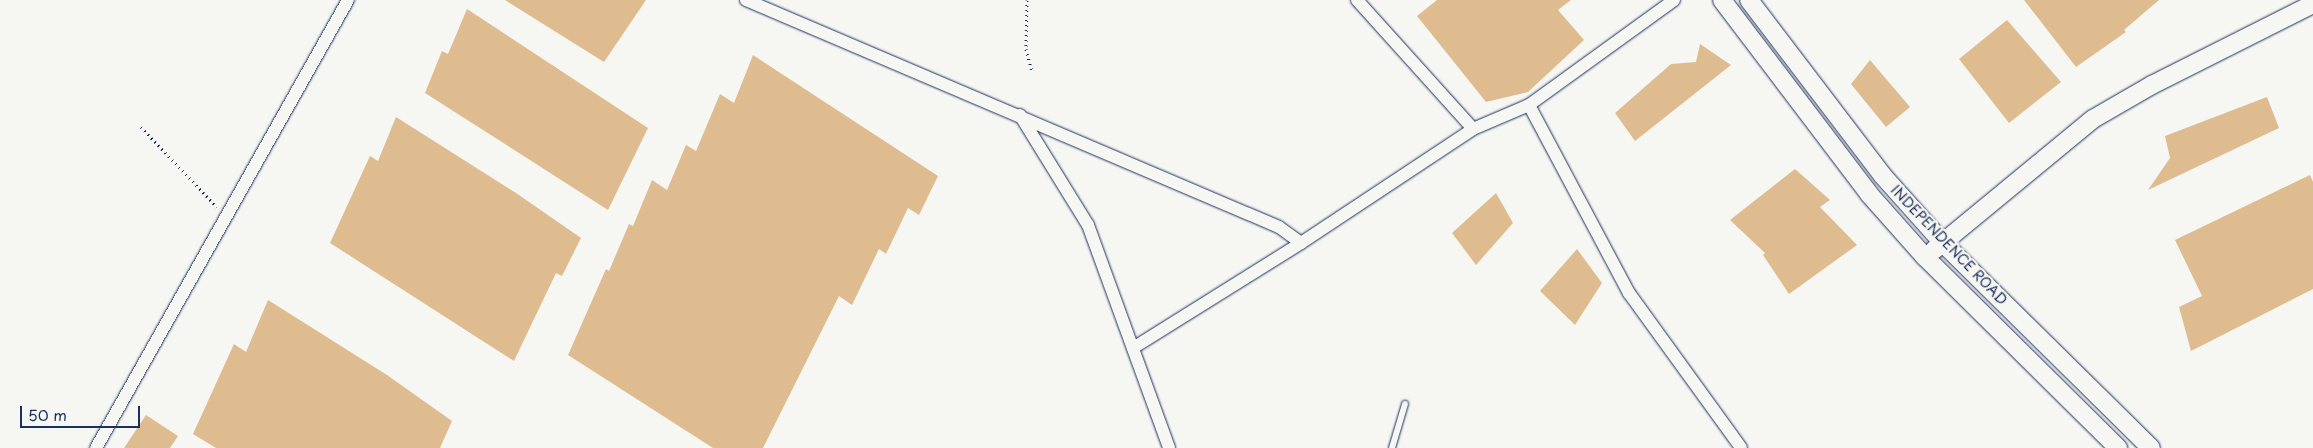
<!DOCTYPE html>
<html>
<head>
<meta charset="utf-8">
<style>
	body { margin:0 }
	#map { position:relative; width:2313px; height:448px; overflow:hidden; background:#f6f6f2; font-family:"Playpen Sans",sans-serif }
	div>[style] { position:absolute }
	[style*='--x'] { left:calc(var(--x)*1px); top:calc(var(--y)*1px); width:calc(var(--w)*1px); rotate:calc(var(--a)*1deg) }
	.building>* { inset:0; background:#dfbc90 }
	.path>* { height:3px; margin-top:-1.5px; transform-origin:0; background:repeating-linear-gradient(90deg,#1b2f5e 0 1px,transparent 0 5px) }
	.roads { filter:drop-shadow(0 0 1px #1b2f5e) drop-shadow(0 0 1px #1b2f5e) }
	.lane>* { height:6px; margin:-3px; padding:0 3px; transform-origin:3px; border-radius:3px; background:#f6f6f2 }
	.street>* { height:12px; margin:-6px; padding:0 6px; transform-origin:6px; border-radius:6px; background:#f6f6f2 }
	.secondary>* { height:18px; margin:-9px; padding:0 9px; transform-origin:9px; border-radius:9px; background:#f6f6f2 }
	span { translate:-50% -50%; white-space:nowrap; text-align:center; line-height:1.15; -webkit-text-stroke:4.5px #f6f6f2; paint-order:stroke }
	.street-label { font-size:14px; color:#1b2f5e }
	.scale { position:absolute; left:20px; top:406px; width:120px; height:22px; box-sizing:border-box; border:2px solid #1b2f5e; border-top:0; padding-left:6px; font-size:15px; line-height:18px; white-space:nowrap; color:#1b2f5e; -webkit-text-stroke:4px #f6f6f2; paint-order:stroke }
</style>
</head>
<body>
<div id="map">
	<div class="building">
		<div style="clip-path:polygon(505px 0,646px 0,604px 62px)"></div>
		<div style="clip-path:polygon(1437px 0,1571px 0,1558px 10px,1584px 40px,1528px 92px,1486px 102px,1417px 16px)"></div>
		<div style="clip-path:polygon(2024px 0,2159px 0,2124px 30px,2126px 32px,2076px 67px)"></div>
		<div style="clip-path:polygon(467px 9px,648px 128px,608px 210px,425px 93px,442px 51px,448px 54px)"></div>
		<div style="clip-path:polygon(2007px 20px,2061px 82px,2009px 123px,1959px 59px)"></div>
		<div style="clip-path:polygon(1700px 44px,1731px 65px,1635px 141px,1615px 113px,1671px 64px,1696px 62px)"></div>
		<div style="clip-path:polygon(753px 55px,938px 176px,919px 215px,908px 208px,886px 254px,879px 249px,852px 305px,839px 296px,763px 448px,713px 448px,568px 355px,606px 269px,609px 271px,629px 224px,633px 226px,652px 180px,667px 190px,686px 145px,696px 151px,720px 94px,734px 103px)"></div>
		<div style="clip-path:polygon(1870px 60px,1910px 107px,1886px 127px,1851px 84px)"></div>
		<div style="clip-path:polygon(2267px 97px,2279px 128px,2148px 190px,2170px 158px,2165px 136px)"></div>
		<div style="clip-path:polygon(396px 117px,516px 193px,581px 238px,562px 276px,556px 273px,514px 361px,330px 243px,370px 156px,378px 161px)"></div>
		<div style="clip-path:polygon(1795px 169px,1830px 200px,1820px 207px,1857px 245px,1789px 294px,1763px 255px,1765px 253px,1730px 220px)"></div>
		<div style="clip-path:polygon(2310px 175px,2313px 182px,2313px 289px,2191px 351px,2179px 307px,2202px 296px,2175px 240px)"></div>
		<div style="clip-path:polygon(1496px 193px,1513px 223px,1476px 265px,1452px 233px)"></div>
		<div style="clip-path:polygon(1577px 249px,1602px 283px,1575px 325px,1540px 291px)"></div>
		<div style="clip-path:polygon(268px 300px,387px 375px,452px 421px,440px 448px,216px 448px,193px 434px,234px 344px,246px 352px)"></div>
		<div style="clip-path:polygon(146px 415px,178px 436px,170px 448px,124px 448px)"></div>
	</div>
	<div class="path">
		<div style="--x:1027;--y:0;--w:49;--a:91.2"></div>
		<div style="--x:1026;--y:49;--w:24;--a:75"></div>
		<div style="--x:141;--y:127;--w:110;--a:46.5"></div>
	</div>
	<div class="roads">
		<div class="lane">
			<div style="--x:1392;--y:448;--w:46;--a:-73.5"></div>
		</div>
		<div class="street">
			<div style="--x:746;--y:0;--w:579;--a:23.07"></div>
			<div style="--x:1279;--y:227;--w:27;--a:36"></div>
			<div style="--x:1301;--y:243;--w:206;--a:-33.5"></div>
			<div style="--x:1473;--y:129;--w:61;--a:-23.2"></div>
			<div style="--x:1529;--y:105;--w:179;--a:-35.9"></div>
			<div style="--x:1357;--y:0;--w:173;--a:48"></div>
			<div style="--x:1529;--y:105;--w:213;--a:62"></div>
			<div style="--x:1629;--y:293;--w:191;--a:54.1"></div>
			<div style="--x:1020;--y:115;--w:129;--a:58.3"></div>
			<div style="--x:1088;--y:225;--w:237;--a:70"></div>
			<div style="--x:1133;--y:348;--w:198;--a:-32"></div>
			<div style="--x:96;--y:448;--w:514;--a:-60.64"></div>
		</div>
		<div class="secondary">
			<div style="--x:1722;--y:0;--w:243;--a:52.8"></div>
			<div style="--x:1869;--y:194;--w:84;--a:48.4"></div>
			<div style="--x:1925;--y:257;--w:272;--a:44.7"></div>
			<div style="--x:1749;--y:0;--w:221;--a:52.7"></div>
			<div style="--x:1883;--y:176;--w:90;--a:48.2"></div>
			<div style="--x:1943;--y:243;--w:292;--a:44.6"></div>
			<div style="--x:1934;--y:250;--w:206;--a:-39.5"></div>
			<div style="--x:2093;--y:119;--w:68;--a:-30"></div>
			<div style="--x:2152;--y:85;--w:180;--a:-26.7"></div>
		</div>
	</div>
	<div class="street-label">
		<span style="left:1949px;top:245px;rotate:46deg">INDEPENDENCE ROAD</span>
	</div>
	<div class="scale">50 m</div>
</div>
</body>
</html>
